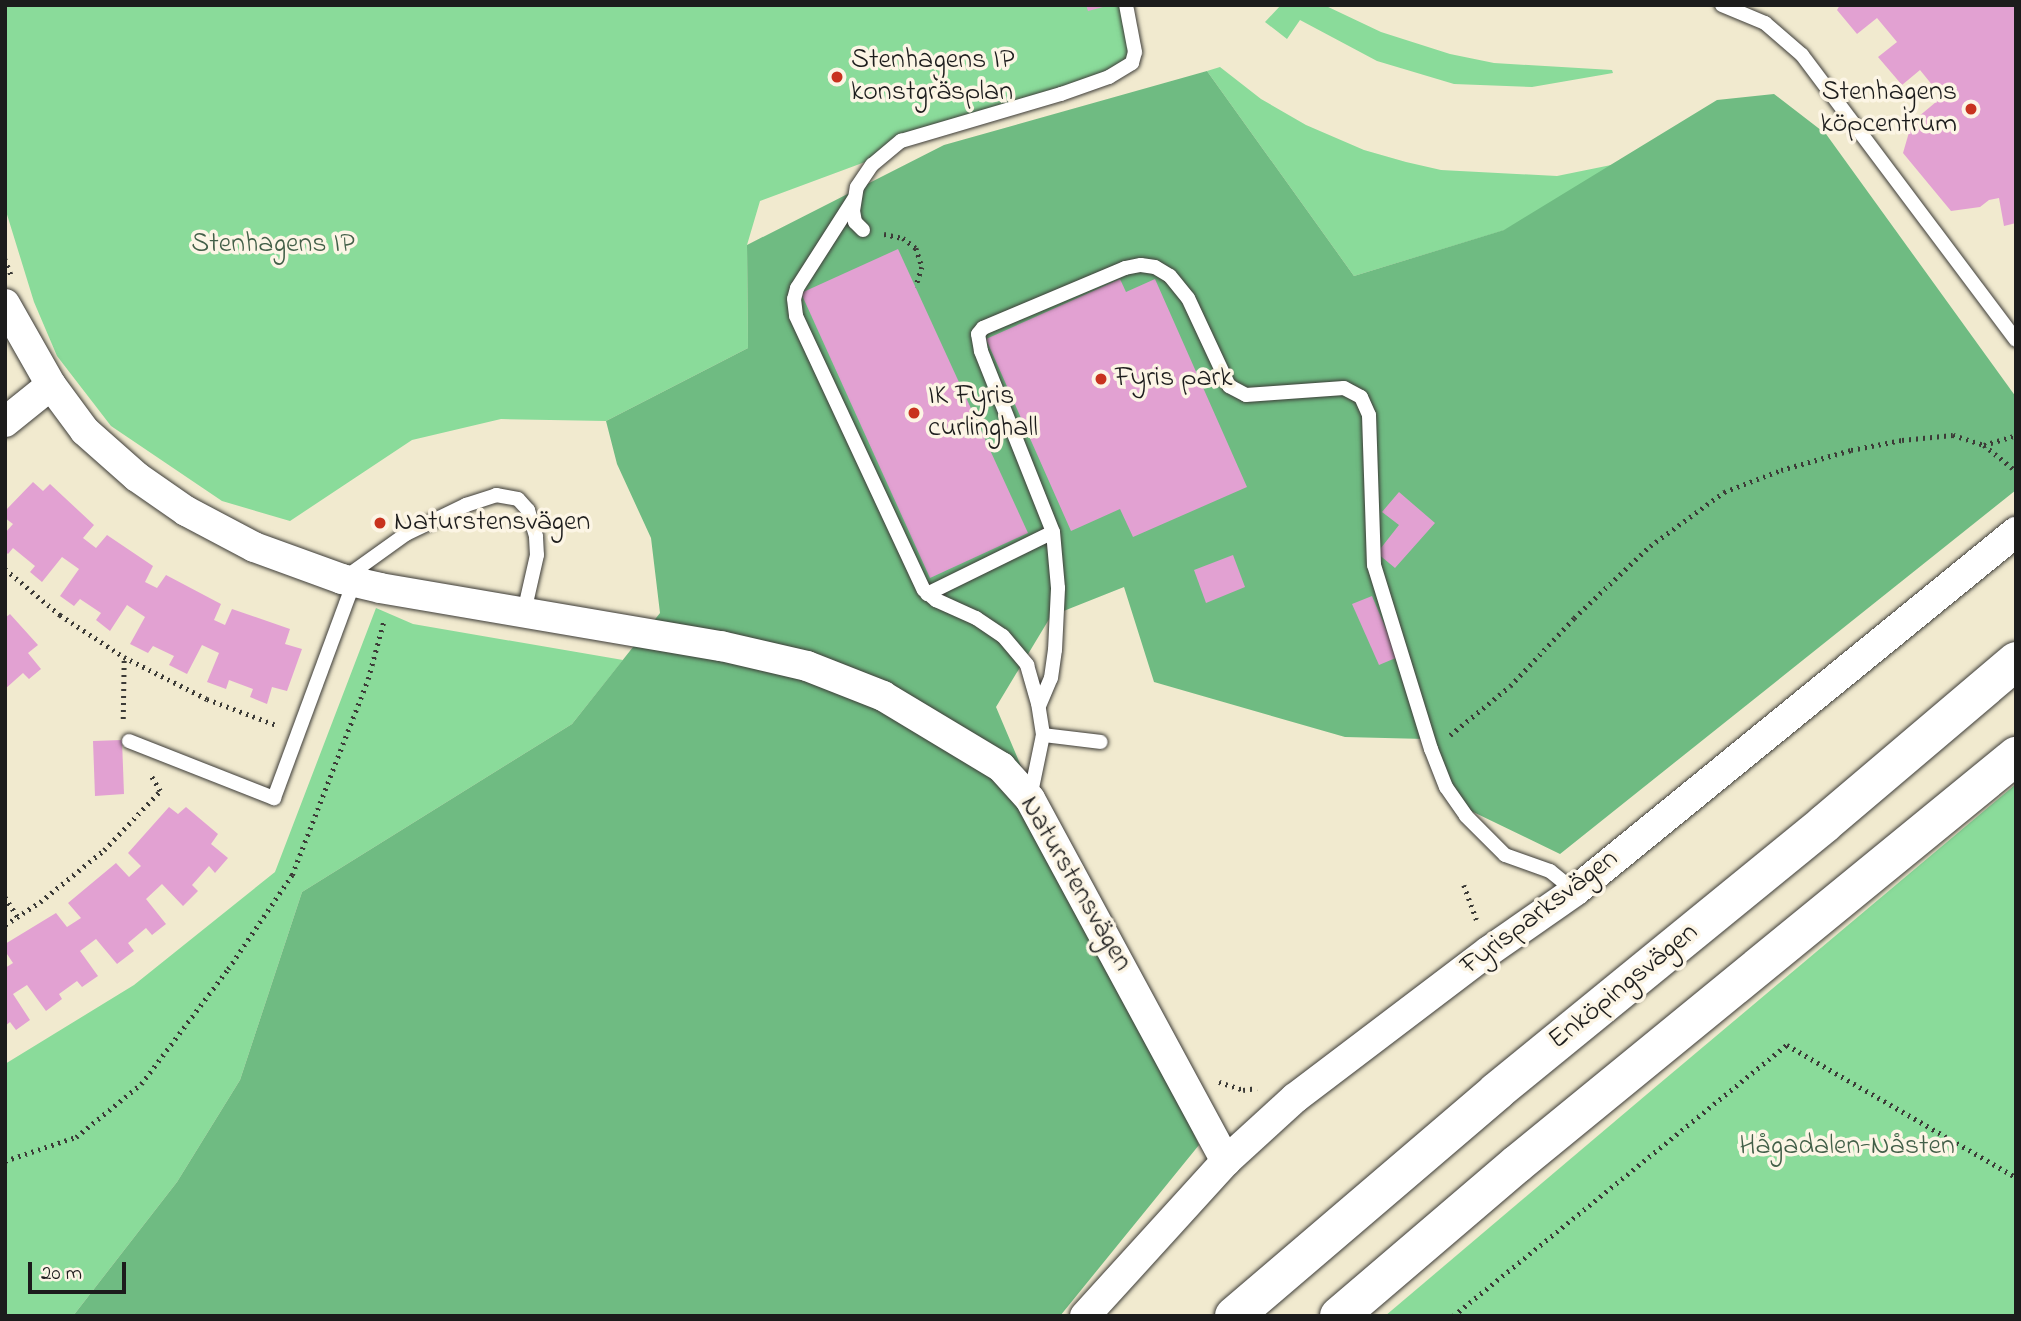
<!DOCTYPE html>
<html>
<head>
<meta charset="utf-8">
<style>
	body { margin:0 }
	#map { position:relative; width:2021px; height:1321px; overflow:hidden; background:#f1eacf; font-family:"Indie Flower",sans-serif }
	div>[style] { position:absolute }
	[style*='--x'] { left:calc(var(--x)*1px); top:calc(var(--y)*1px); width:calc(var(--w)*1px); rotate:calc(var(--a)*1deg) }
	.green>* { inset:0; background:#8adb9a }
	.forest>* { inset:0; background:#6fbb82 }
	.building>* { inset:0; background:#e2a1d2 }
	.path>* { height:4.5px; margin-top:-2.25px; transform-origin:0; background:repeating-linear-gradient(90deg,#3c3b37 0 2px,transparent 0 7px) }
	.roads { filter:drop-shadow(0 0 2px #3c3b37) drop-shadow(0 0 2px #3c3b37) }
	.lane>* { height:14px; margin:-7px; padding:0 7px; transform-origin:7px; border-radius:7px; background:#fff }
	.street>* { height:30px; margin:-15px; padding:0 15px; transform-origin:15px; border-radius:15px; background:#fff }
	.primary>* { height:38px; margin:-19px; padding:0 19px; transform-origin:19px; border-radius:19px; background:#fff }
	.dots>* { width:19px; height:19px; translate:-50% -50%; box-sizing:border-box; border:4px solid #fcf5e5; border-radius:50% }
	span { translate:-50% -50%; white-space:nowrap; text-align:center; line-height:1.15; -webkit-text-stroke:7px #fcf5e5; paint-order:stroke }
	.poi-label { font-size:28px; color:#1c1c1c }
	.left { translate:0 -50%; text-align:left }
	.right { translate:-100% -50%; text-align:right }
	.park-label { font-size:28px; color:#425f48 }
	.street-label { font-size:28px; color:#1c1c1c }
	.frame { position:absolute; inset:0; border:7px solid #1c1c1c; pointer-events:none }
	.scale { position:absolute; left:28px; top:1262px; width:98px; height:32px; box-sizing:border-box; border:4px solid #1c1c1c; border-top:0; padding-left:9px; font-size:21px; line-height:24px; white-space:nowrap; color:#1c1c1c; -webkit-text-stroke:5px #fcf5e5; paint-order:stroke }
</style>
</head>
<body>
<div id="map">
	<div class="green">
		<div style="clip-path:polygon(5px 5px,1124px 5px,1132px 63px,760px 201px,747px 245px,748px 348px,606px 421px,501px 419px,412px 440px,290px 521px,222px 501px,111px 426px,57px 356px,34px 302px,5px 208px)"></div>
		<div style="clip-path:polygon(1281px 5px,1324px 5px,1381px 32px,1450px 54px,1494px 63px,1612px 70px,1613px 73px,1532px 87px,1454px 84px,1377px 61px,1300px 20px,1287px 39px,1265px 22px)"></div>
		<div style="clip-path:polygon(1220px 67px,1261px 99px,1306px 125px,1364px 150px,1406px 162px,1441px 170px,1557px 176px,1621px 163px,1505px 230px,1354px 276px,1207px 71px)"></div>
		<div style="clip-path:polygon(376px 608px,413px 624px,623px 660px,572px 724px,302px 892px,240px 1080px,177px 1182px,73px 1316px,5px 1316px,5px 1064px,134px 985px,275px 872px)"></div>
		<div style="clip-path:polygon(2016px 784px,2016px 1316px,1385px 1316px,1659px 1084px)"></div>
	</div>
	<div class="forest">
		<div style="clip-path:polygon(1207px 71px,1354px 276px,1504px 230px,1717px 100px,1774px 94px,1826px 134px,2016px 397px,2016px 490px,1560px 854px,1467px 809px,1425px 739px,1345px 737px,1154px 682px,1124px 587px,1051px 616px,996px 707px,1072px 887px,1138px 1012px,1199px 1145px,1060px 1316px,73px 1316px,177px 1182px,240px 1080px,302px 892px,572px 724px,660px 613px,651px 538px,617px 464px,606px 421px,748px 348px,747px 245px,944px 145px)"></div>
	</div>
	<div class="building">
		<div style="clip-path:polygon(1086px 5px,1107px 5px,1107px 6px,1088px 11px)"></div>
		<div style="clip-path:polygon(1840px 5px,2016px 5px,2016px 223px,2004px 226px,1999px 198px,1989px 200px,1980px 207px,1951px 211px,1903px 153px,1912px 122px,1942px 97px,1920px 70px,1902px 85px,1878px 57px,1897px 42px,1877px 18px,1857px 34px,1837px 10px)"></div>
		<div style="clip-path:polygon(898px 249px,1028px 533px,930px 578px,801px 293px)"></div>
		<div style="clip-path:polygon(1120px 279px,1126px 292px,1155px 279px,1247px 487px,1133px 537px,1120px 509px,1071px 531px,986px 339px)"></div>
		<div style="clip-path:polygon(33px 482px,43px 491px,50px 484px,94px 525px,83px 538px,96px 548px,107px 535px,153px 566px,145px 582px,157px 588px,166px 575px,221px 604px,214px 620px,225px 625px,232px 609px,290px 629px,285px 644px,302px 649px,287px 691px,272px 687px,267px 704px,250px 697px,253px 689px,229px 680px,226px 689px,207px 682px,219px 653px,202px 645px,187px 674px,169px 665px,174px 656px,153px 646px,148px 653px,130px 644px,145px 617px,127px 605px,110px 631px,96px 620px,101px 613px,80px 599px,74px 606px,60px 596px,79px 569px,62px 557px,42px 582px,30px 572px,35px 566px,13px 548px,8px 554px,5px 551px,5px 533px,13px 524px,5px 518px,5px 511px)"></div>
		<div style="clip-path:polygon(1399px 492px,1435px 523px,1395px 568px,1377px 553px,1399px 525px,1382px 512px)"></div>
		<div style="clip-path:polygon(1233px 555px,1245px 587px,1206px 603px,1194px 570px)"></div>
		<div style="clip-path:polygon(1372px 596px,1398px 657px,1379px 665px,1352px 604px)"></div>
		<div style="clip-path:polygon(10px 614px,38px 645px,28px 653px,41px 669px,29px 679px,23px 673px,5px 689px,5px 618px)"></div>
		<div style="clip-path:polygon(122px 740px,124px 794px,95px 796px,93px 741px)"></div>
		<div style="clip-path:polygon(169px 807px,178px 814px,186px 807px,218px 834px,211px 844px,228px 858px,215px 873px,209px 866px,192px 885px,198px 891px,183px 906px,162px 884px,146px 899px,166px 924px,152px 935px,146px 928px,128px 943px,134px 951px,117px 964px,96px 939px,80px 951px,98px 976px,82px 987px,77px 981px,59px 994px,62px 999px,46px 1011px,27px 985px,13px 994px,30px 1020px,16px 1030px,10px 1022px,5px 1026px,5px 968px,13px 963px,5px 951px,5px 944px,56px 913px,67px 927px,81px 918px,68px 903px,116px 863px,129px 877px,141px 866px,128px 853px)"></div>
	</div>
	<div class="path">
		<div style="--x:884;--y:234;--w:19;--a:12"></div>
		<div style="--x:903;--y:238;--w:16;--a:38"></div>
		<div style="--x:916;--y:248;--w:20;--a:72"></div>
		<div style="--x:922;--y:267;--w:21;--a:107"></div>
		<div style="--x:5;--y:259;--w:17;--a:69"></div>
		<div style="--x:1984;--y:445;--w:34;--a:-17"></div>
		<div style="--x:5;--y:569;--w:72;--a:39.9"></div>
		<div style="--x:60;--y:615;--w:77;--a:33.3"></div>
		<div style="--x:124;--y:657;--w:93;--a:26.8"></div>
		<div style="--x:207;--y:699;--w:74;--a:20.6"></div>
		<div style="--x:123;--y:719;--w:62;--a:-89.1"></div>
		<div style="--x:1450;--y:735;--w:77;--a:-39.2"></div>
		<div style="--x:1510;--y:686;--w:93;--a:-46.7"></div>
		<div style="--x:1574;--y:618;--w:105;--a:-43.5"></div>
		<div style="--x:1650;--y:546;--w:92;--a:-36.1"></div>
		<div style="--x:1724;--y:492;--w:61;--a:-21.1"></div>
		<div style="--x:1781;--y:470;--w:73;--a:-15.9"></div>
		<div style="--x:1851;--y:450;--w:52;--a:-11.1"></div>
		<div style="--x:1902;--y:440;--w:51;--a:-5.6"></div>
		<div style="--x:1953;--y:435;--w:33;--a:18"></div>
		<div style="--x:1984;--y:445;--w:41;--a:39.1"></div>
		<div style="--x:1464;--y:885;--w:37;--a:70"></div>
		<div style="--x:5;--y:897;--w:24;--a:57"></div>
		<div style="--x:5;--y:925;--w:42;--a:-33.3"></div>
		<div style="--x:40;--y:902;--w:82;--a:-39.1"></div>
		<div style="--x:104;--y:850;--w:81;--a:-46.5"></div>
		<div style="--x:160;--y:791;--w:17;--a:-121"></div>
		<div style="--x:1219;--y:1082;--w:25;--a:18"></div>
		<div style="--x:1243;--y:1090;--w:14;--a:-8"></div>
		<div style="--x:5;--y:1161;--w:75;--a:-18.7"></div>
		<div style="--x:76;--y:1137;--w:84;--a:-39.2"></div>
		<div style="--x:141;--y:1084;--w:144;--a:-52.9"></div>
		<div style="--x:228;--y:969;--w:114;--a:-55.8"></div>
		<div style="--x:292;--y:875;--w:210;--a:-68.8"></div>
		<div style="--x:368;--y:679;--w:61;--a:-74.8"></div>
		<div style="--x:1453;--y:1316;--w:430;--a:-39.1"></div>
		<div style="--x:1787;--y:1045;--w:264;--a:30"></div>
	</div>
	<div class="roads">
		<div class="lane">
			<div style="--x:1722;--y:5;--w:47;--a:22.7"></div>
			<div style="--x:1765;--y:23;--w:49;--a:40.9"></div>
			<div style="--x:1802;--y:55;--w:356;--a:53.1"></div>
			<div style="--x:854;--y:199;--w:106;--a:122.6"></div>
			<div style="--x:797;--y:288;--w:11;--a:105"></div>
			<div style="--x:794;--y:299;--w:17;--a:83"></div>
			<div style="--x:796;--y:316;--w:302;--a:65"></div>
			<div style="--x:924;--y:590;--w:16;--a:40"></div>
			<div style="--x:936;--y:600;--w:44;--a:24.2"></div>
			<div style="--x:976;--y:618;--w:32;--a:34"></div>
			<div style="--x:1003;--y:636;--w:38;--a:50"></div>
			<div style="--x:1027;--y:665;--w:40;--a:74"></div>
			<div style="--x:1038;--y:703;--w:32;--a:81"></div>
			<div style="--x:1043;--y:735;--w:64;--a:101.7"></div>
			<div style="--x:863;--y:230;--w:11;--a:-135"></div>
			<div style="--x:855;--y:222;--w:11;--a:-100"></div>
			<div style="--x:853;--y:211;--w:24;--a:-81"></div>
			<div style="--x:857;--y:187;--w:27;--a:-56"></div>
			<div style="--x:872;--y:165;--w:38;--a:-40"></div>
			<div style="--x:901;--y:141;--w:167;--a:-16.4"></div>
			<div style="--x:1061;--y:94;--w:51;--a:-19.5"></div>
			<div style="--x:1109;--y:77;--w:27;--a:-31"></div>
			<div style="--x:1132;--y:63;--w:11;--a:-75"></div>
			<div style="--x:1135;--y:52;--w:48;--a:-100.8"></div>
			<div style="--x:346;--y:577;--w:74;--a:-35.6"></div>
			<div style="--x:406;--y:534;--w:67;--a:-25.8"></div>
			<div style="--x:466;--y:505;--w:32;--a:-18"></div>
			<div style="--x:496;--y:495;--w:22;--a:10"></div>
			<div style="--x:518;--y:499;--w:15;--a:48"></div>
			<div style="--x:528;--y:510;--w:28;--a:73"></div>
			<div style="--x:536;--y:537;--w:18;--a:87"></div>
			<div style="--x:537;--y:555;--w:58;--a:102.8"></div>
			<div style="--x:927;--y:594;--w:140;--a:-26.2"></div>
			<div style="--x:1039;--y:706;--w:30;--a:-67"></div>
			<div style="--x:1051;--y:678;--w:28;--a:-82"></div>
			<div style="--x:1055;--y:650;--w:62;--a:-87.2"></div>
			<div style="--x:1058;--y:588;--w:56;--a:-95.1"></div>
			<div style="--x:1053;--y:532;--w:195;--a:-111.7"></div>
			<div style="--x:981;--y:351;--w:17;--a:-100"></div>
			<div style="--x:978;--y:334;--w:8;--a:-50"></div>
			<div style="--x:983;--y:328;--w:154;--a:-22.9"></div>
			<div style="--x:1125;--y:268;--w:16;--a:-11"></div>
			<div style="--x:1141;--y:265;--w:14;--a:8"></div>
			<div style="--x:1155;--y:267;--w:17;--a:31"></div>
			<div style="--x:1170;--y:276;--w:28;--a:51"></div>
			<div style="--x:1188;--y:298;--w:97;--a:65"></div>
			<div style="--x:1229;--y:386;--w:19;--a:28"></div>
			<div style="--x:1246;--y:395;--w:98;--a:-4.1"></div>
			<div style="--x:1344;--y:388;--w:19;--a:28"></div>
			<div style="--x:1361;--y:397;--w:20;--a:66"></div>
			<div style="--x:1369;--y:415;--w:150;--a:88.1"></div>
			<div style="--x:1374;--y:565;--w:193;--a:72.8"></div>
			<div style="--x:1431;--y:749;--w:41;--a:68.5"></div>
			<div style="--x:1446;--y:787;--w:35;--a:55"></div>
			<div style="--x:1466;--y:816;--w:55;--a:45"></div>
			<div style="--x:1505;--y:855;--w:48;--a:19.6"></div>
			<div style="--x:1550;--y:871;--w:32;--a:39"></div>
			<div style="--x:1043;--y:735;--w:58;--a:6.9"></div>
			<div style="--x:129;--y:741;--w:156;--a:21.5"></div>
			<div style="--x:274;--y:798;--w:230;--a:-69.7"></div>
		</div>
		<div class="street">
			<div style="--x:5;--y:304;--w:93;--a:60.4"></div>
			<div style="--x:51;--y:385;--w:57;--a:53.5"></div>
			<div style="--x:85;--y:431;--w:69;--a:41.5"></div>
			<div style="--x:137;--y:477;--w:60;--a:34.8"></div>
			<div style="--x:186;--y:511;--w:77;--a:27.9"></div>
			<div style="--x:254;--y:547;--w:94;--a:20"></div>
			<div style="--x:342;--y:579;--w:39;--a:13"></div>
			<div style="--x:380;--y:588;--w:346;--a:9.7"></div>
			<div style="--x:721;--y:646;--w:88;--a:13.1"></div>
			<div style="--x:807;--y:666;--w:82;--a:21.5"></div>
			<div style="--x:883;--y:696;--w:138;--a:31"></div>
			<div style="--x:1001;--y:767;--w:43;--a:47.8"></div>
			<div style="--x:1030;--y:799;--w:412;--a:61.6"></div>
			<div style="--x:5;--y:422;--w:59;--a:-38.8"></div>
			<div style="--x:1085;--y:1316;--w:210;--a:-47.7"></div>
			<div style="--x:1226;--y:1161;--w:93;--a:-42.4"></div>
			<div style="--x:1295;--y:1098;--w:243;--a:-37.2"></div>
			<div style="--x:1489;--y:951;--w:105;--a:-34.9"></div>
			<div style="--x:1575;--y:891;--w:569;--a:-39.15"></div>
		</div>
		<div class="primary">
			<div style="--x:1234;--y:1316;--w:346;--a:-40.5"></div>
			<div style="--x:1497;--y:1091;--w:422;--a:-39.2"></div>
			<div style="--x:1824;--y:824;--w:252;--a:-40.3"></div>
			<div style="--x:1339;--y:1316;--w:234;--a:-40.5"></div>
			<div style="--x:1517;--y:1164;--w:645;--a:-39.27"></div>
		</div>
	</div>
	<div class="dots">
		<div style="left:837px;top:77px;background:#c8321e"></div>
		<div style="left:1971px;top:109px;background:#c8321e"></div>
		<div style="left:1101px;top:379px;background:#c8321e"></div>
		<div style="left:914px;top:413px;background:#c8321e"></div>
		<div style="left:380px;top:523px;background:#c8321e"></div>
	</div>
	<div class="poi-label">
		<span class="left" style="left:851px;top:77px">Stenhagens IP<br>konstgräsplan</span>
		<span class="right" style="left:1957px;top:109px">Stenhagens<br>köpcentrum</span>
		<span class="left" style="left:1115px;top:379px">Fyris park</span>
		<span class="left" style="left:928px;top:413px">IK Fyris<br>curlinghall</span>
		<span class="left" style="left:394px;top:523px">Naturstensvägen</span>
	</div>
	<div class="park-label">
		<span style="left:273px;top:245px">Stenhagens IP</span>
		<span style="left:1847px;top:1147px">Hågadalen-Nåsten</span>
	</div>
	<div class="street-label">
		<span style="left:1075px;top:884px;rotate:60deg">Naturstensvägen</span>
		<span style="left:1540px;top:913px;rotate:-37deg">Fyrisparksvägen</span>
		<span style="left:1624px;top:987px;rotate:-39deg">Enköpingsvägen</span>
	</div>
	<div class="frame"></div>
	<div class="scale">20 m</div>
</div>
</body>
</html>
